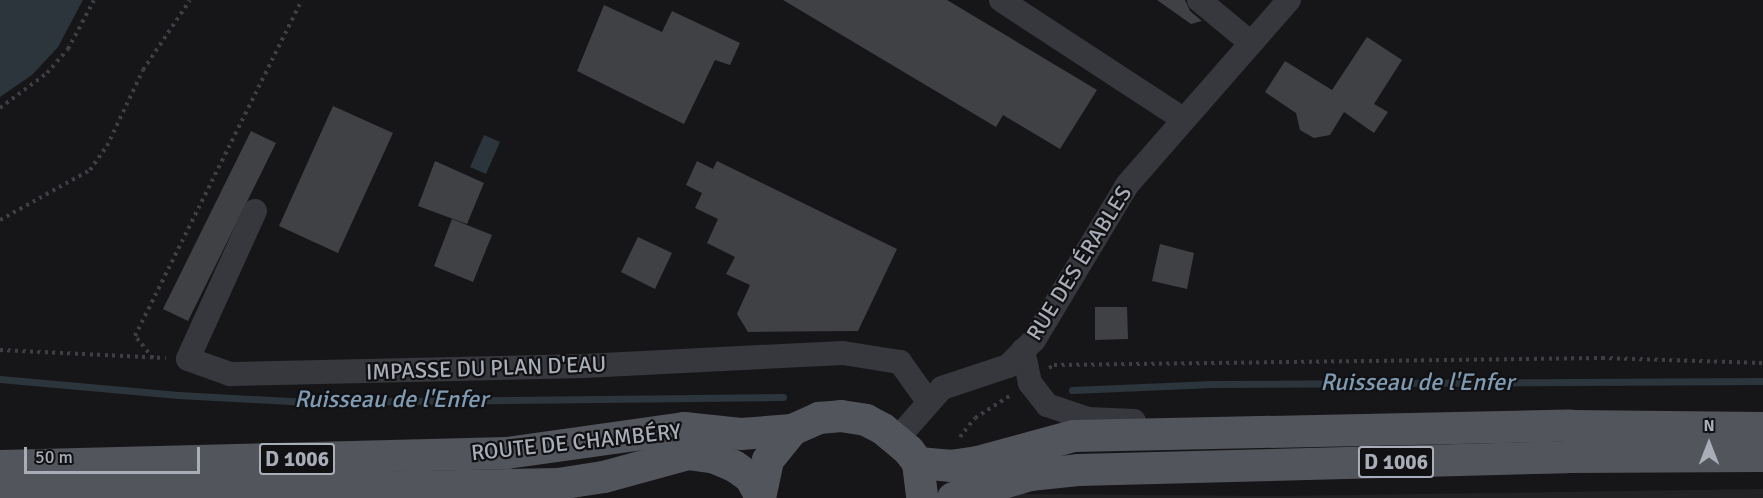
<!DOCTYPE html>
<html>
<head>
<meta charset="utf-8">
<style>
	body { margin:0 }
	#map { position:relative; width:1763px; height:498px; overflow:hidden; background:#161618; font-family:Signika,sans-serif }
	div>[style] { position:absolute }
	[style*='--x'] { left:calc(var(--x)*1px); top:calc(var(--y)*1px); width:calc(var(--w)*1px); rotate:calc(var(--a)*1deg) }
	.built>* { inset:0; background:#222225 }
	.water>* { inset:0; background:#2c353c }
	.stream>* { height:7px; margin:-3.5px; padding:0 3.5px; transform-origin:3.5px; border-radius:3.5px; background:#2c353c }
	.building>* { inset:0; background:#404145 }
	.path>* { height:4px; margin-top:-2px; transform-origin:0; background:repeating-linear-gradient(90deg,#3d3f44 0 3px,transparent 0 7.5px) }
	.minor>* { height:24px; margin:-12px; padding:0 12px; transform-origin:12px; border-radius:12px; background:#37383d }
	.major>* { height:32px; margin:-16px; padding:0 16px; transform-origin:16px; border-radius:16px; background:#53555c }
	span { translate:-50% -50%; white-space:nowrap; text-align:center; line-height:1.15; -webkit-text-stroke:4.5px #111113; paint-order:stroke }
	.shield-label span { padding:2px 4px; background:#111113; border:2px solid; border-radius:4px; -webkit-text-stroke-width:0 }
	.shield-label { font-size:21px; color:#a8adb8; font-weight:700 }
	.street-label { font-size:22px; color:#a8adb8 }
	.water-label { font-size:24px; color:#7f9bb3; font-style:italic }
	.north { position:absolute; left:1679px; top:414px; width:60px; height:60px; -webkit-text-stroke:4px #111113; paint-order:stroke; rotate:0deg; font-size:16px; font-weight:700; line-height:24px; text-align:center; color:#a8adb8 }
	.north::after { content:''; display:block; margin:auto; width:21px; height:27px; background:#a8adb8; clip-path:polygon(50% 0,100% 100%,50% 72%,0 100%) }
	.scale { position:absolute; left:24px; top:447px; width:176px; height:27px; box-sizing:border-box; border:3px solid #a8adb8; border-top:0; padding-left:8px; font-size:18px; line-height:21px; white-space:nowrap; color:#a8adb8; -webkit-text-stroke:4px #111113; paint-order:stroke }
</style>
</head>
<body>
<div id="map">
	<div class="built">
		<div style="clip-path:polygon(1763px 489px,1763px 498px,994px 498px,1003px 494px,1280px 496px)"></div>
	</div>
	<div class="water">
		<div style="clip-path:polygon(0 0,83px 0,58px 47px,32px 75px,0 97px)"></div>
		<div style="clip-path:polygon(484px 135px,500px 142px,486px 174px,470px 167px)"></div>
	</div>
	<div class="stream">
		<div style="--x:0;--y:379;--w:179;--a:5.1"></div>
		<div style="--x:178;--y:395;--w:130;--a:3.1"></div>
		<div style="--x:308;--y:402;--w:475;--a:-0.6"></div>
		<div style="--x:1072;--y:390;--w:141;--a:-2.4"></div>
		<div style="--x:1213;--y:384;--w:550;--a:-0.31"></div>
	</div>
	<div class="building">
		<div style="clip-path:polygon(783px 0,947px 0,1097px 90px,1060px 149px,1003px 115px,996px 127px)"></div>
		<div style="clip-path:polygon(1157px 0,1185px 0,1190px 11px,1202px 21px,1191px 24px)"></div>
		<div style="clip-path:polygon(604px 5px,662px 32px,672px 11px,740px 43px,730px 65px,715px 60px,684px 124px,577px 71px)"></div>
		<div style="clip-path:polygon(1367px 37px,1402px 60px,1374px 104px,1388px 112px,1374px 133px,1344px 112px,1330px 135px,1314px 138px,1300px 130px,1296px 113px,1265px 92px,1285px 61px,1332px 90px)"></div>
		<div style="clip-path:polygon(333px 106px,393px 133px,338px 253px,279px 226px)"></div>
		<div style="clip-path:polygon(251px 131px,276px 143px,188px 321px,163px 309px)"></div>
		<div style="clip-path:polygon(435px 161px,484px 183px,467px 224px,418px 206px)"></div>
		<div style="clip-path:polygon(697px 161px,713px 169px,717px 161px,897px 249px,858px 331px,748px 332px,737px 314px,750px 285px,726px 274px,735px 257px,707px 243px,718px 219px,695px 208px,702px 193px,686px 185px)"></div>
		<div style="clip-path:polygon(452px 219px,492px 235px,473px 282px,434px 266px)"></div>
		<div style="clip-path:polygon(638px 237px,672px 253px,655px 289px,621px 272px)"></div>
		<div style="clip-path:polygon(1160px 244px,1194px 253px,1187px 289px,1152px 281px)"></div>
		<div style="clip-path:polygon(1095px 307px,1127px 307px,1128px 339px,1095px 340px)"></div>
	</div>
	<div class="path">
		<div style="--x:0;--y:108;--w:59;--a:-36.7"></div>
		<div style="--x:47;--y:73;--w:32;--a:-49"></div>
		<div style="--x:68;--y:49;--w:55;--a:-62"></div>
		<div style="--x:0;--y:220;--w:103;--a:-29.1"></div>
		<div style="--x:90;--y:170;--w:29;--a:-55"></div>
		<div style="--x:107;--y:146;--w:84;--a:-64.7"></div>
		<div style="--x:143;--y:70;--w:84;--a:-56.1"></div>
		<div style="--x:0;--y:350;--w:166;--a:2.8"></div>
		<div style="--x:153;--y:358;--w:28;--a:-129"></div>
		<div style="--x:135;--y:336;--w:375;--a:-63.6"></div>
		<div style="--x:1049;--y:368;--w:6;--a:-31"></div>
		<div style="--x:1054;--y:365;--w:548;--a:-0.73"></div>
		<div style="--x:1602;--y:358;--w:161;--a:1.8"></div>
		<div style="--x:960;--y:437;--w:24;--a:-52"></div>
		<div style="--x:975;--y:418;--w:43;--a:-32.6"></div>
	</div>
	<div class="minor">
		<div style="--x:1001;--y:0;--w:217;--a:33.2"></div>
		<div style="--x:1199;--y:0;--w:67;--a:39.6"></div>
		<div style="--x:255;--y:211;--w:162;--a:114.4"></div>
		<div style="--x:188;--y:359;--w:45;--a:19.7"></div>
		<div style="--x:230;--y:374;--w:354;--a:-1.3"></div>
		<div style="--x:584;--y:366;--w:259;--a:-2.9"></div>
		<div style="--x:843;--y:353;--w:58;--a:9"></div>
		<div style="--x:900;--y:362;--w:47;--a:54.6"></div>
		<div style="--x:1023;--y:350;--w:34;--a:78"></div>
		<div style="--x:1030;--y:383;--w:28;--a:52"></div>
		<div style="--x:1047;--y:405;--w:43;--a:18.9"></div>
		<div style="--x:1088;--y:419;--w:46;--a:2.5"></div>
		<div style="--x:896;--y:440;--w:69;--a:-48.5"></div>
		<div style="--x:942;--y:388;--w:70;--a:-18.4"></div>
		<div style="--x:1008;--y:366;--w:37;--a:-45"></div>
		<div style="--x:1034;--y:340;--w:181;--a:-59"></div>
		<div style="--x:1127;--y:185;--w:246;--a:-48.8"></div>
	</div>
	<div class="major">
		<div style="--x:918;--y:463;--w:32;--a:5"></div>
		<div style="--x:950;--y:466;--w:28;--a:-8"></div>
		<div style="--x:978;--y:462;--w:99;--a:-15.2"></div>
		<div style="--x:1074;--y:436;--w:496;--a:-1.2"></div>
		<div style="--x:1570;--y:426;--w:193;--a:0.6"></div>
		<div style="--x:0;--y:466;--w:507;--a:-1.47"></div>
		<div style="--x:507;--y:453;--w:179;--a:-8"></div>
		<div style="--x:684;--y:428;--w:57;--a:6"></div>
		<div style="--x:741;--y:434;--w:51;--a:-4.5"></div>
		<div style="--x:0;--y:495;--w:558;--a:-1.13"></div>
		<div style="--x:558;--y:484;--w:47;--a:-8.7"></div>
		<div style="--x:604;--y:477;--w:87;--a:-15.3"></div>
		<div style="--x:688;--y:454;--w:27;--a:8"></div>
		<div style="--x:715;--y:458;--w:21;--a:23"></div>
		<div style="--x:734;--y:466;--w:19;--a:35"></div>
		<div style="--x:750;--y:477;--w:18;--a:61"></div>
		<div style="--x:760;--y:498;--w:39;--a:-78"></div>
		<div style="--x:768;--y:460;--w:38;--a:-51"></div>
		<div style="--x:792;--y:430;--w:30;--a:-24"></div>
		<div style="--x:819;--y:418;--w:22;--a:-5"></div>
		<div style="--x:841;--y:416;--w:25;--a:9"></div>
		<div style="--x:866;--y:420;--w:19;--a:28"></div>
		<div style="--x:883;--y:429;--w:34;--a:40"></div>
		<div style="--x:909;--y:451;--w:15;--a:53"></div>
		<div style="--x:918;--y:463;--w:35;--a:83"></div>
		<div style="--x:953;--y:498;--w:80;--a:-16.6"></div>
		<div style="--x:1030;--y:475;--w:48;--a:-5.9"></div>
		<div style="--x:1078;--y:470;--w:489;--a:-1.5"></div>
		<div style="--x:1567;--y:457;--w:196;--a:-0.3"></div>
	</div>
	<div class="shield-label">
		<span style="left:297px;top:459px">D 1006</span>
		<span style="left:1396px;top:462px">D 1006</span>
	</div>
	<div class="street-label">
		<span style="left:1079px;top:263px;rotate:-58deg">RUE DES ÉRABLES</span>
		<span style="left:486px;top:368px;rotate:-2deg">IMPASSE DU PLAN D'EAU</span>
		<span style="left:576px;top:442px;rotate:-6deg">ROUTE DE CHAMBÉRY</span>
	</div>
	<div class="water-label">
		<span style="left:1417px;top:383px">Ruisseau de l'Enfer</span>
		<span style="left:391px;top:400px">Ruisseau de l'Enfer</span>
	</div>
	<div class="north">N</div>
	<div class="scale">50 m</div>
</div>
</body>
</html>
